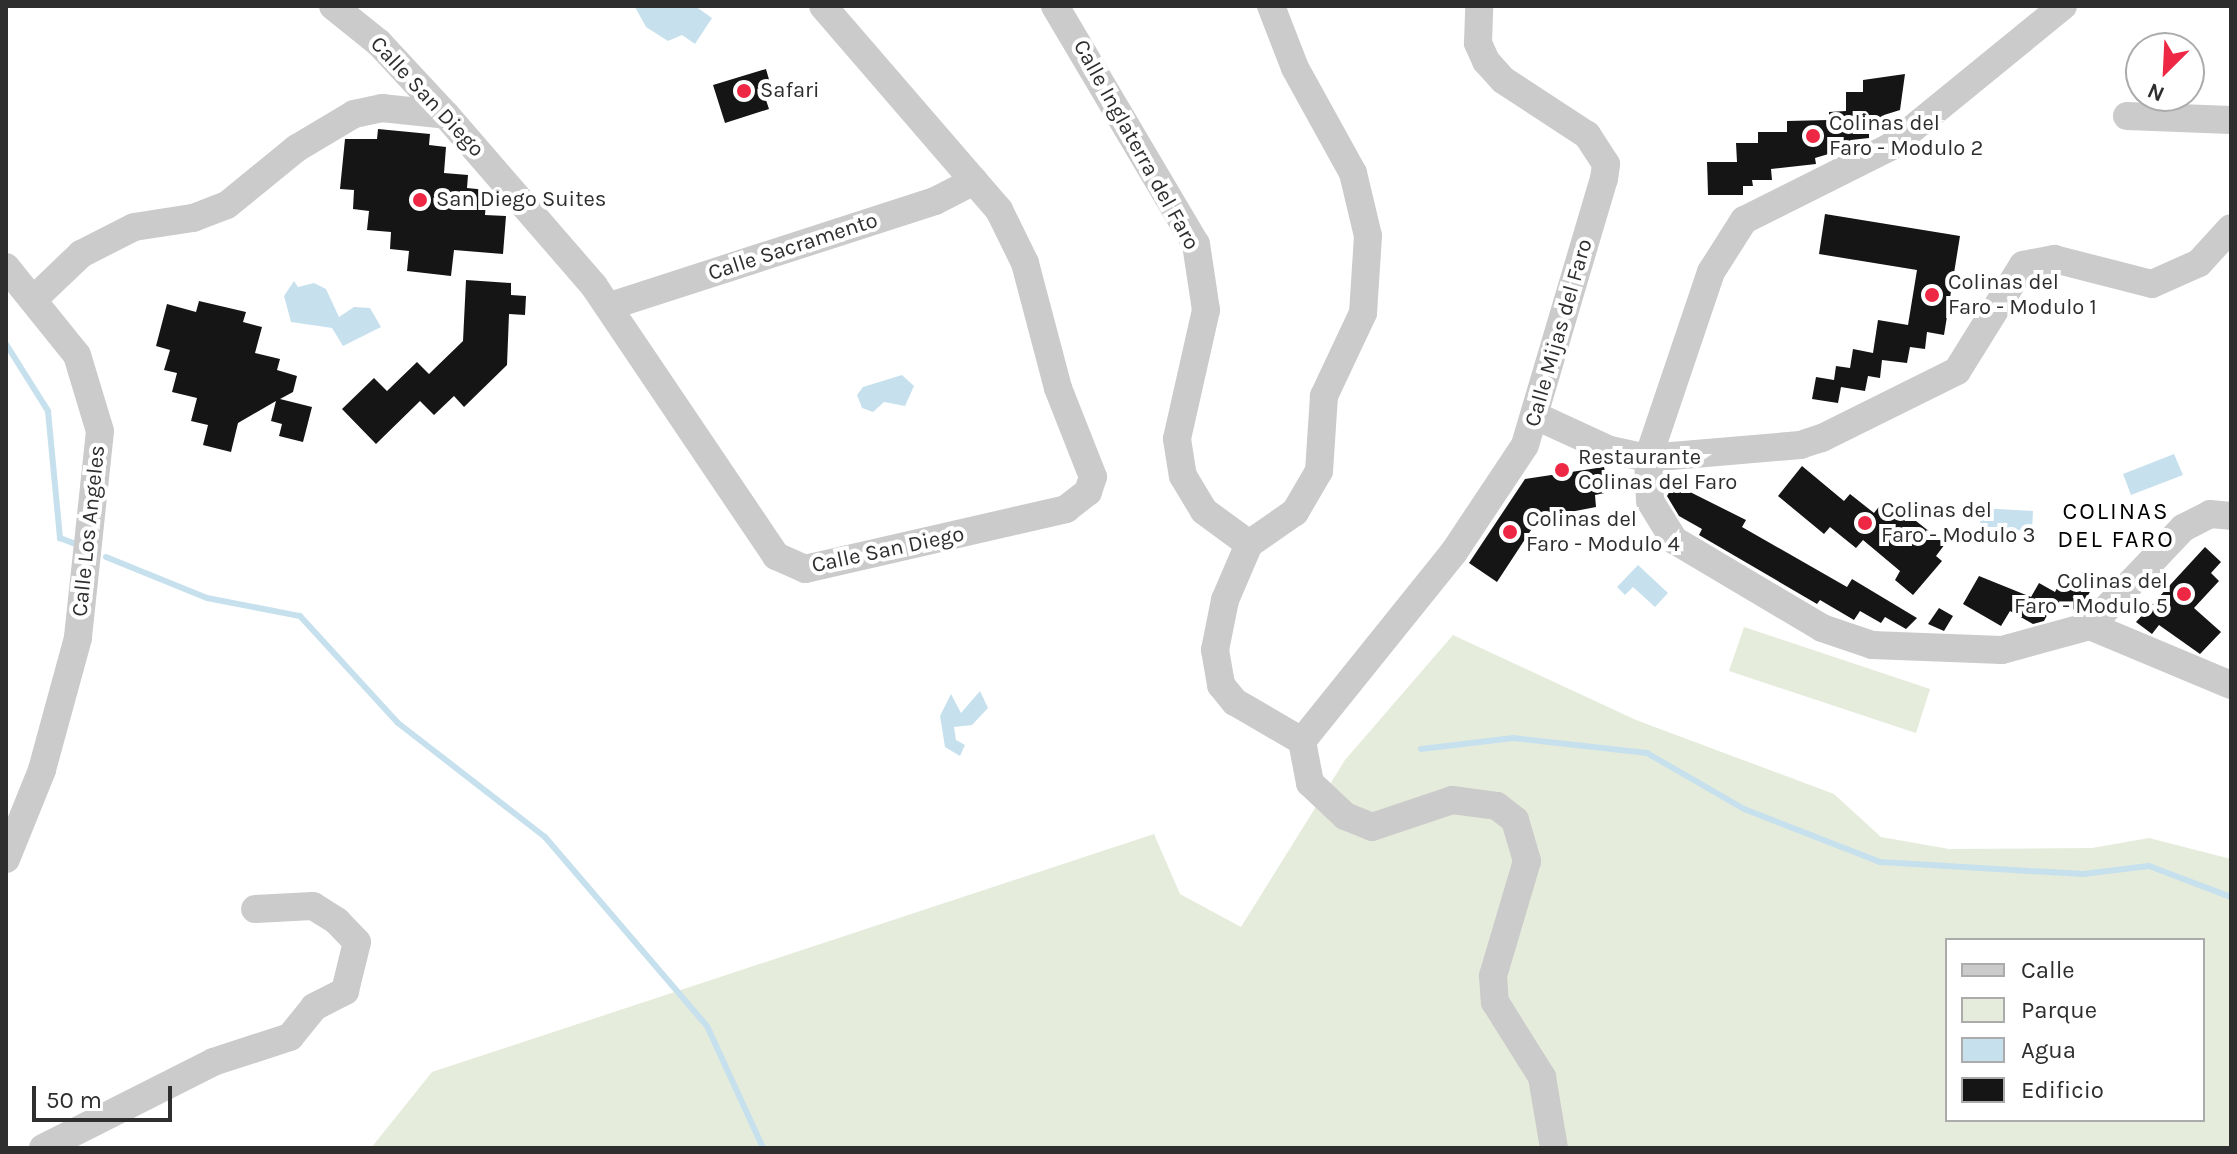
<!DOCTYPE html>
<html>
<head>
<meta charset="utf-8">
<style>
	body { margin:0 }
	#map { position:relative; width:2237px; height:1154px; overflow:hidden; background:#fff; font-family:Karla,sans-serif }
	div>[style] { position:absolute }
	[style*='--x'] { left:calc(var(--x)*1px); top:calc(var(--y)*1px); width:calc(var(--w)*1px); rotate:calc(var(--a)*1deg) }
	.green>* { inset:0; background:#e6ecdb }
	.water>* { inset:0; background:#c6e1ed }
	.stream>* { height:6px; margin:-3px; padding:0 3px; transform-origin:3px; border-radius:3px; background:#c6e1ed }
	.building>* { inset:0; background:#151515 }
	.minor>* { height:28px; margin:-14px; padding:0 14px; transform-origin:14px; border-radius:14px; background:#cbcbcb }
	.dots>* { width:22px; height:22px; translate:-50% -50%; box-sizing:border-box; border:4px solid #fff; border-radius:50% }
	span { translate:-50% -50%; white-space:nowrap; text-align:center; line-height:1.15; -webkit-text-stroke:8px #fff; paint-order:stroke }
	.poi-label { font-size:22px; color:#2e2e2e }
	.left { translate:0 -50%; text-align:left }
	.right { translate:-100% -50%; text-align:right }
	.street-label { font-size:22px; color:#2e2e2e }
	.neighbourhood-label { font-size:24px; color:#000; letter-spacing:2px }
	.frame { position:absolute; inset:0; border:8px solid #2e2e2e; pointer-events:none }
	.legend { position:absolute; left:1945px; top:938px; width:260px; height:184px; box-sizing:border-box; background:#fff; border:2px solid #ababab; margin:0; padding:10px 14px; list-style:none; font-size:24px; color:#2e2e2e }
	.legend li { display:flex; align-items:center; gap:16px; height:40px }
	.legend b { width:40px; border:2px solid #ababab }
	.north { position:absolute; left:2125px; top:32px; width:80px; height:80px; box-sizing:border-box; background:#fff; border:2px solid #ababab; border-radius:50%; rotate:204deg; font-size:22px; font-weight:700; line-height:32px; text-align:center; color:#2e2e2e }
	.north::after { content:''; display:block; margin:auto; width:28px; height:36px; background:#ee2744; clip-path:polygon(50% 0,100% 100%,50% 72%,0 100%) }
	.scale { position:absolute; left:32px; top:1086px; width:140px; height:36px; box-sizing:border-box; border:4px solid #2e2e2e; border-top:0; padding-left:10px; font-size:24px; line-height:28px; white-space:nowrap; color:#2e2e2e; -webkit-text-stroke:6px #fff; paint-order:stroke }
</style>
</head>
<body>
<div id="map">
	<div class="green">
		<div style="clip-path:polygon(1744px 627px,1930px 689px,1916px 733px,1729px 671px)"></div>
		<div style="clip-path:polygon(evenodd,1453px 635px,1636px 720px,1834px 794px,1881px 837px,1949px 849px,2092px 848px,2149px 838px,2231px 859px,2231px 1148px,371px 1148px,432px 1072px,1154px 834px,1180px 894px,1241px 927px,1345px 760px,1453px 635px,1947px 940px,2203px 940px,2203px 1120px,1947px 1120px,1947px 940px)"></div>
	</div>
	<div class="water">
		<div style="clip-path:polygon(695px 6px,712px 18px,695px 44px,682px 35px,668px 41px,646px 27px,635px 7px)"></div>
		<div style="clip-path:polygon(294px 281px,298px 287px,314px 283px,326px 289px,339px 317px,354px 307px,370px 308px,381px 327px,343px 346px,332px 328px,291px 322px,284px 296px)"></div>
		<div style="clip-path:polygon(902px 375px,914px 386px,905px 406px,884px 402px,873px 412px,862px 408px,857px 395px,863px 387px)"></div>
		<div style="clip-path:polygon(2174px 454px,2183px 475px,2131px 495px,2123px 474px)"></div>
		<div style="clip-path:polygon(1981px 508px,2033px 511px,2032px 531px,1980px 528px)"></div>
		<div style="clip-path:polygon(1638px 565px,1668px 593px,1655px 607px,1633px 587px,1625px 595px,1617px 587px)"></div>
		<div style="clip-path:polygon(980px 691px,988px 708px,972px 725px,954px 727px,956px 740px,965px 745px,960px 756px,945px 747px,940px 716px,951px 694px,961px 713px)"></div>
	</div>
	<div class="stream">
		<div style="--x:6;--y:344;--w:79;--a:57.9"></div>
		<div style="--x:48;--y:411;--w:128;--a:84.6"></div>
		<div style="--x:60;--y:538;--w:17;--a:21"></div>
		<div style="--x:106;--y:557;--w:109;--a:22.1"></div>
		<div style="--x:207;--y:598;--w:95;--a:11"></div>
		<div style="--x:300;--y:616;--w:145;--a:47.5"></div>
		<div style="--x:398;--y:723;--w:186;--a:37.8"></div>
		<div style="--x:545;--y:837;--w:249;--a:49.4"></div>
		<div style="--x:707;--y:1026;--w:134;--a:65.3"></div>
		<div style="--x:1421;--y:749;--w:93;--a:-6.8"></div>
		<div style="--x:1513;--y:738;--w:135;--a:6.4"></div>
		<div style="--x:1647;--y:753;--w:112;--a:30"></div>
		<div style="--x:1744;--y:809;--w:146;--a:21.3"></div>
		<div style="--x:1880;--y:862;--w:203;--a:3.4"></div>
		<div style="--x:2083;--y:874;--w:66;--a:-6.9"></div>
		<div style="--x:2149;--y:866;--w:88;--a:20.7"></div>
	</div>
	<div class="building">
		<div style="clip-path:polygon(766px 69px,774px 97px,766px 100px,769px 109px,725px 123px,713px 85px)"></div>
		<div style="clip-path:polygon(1905px 74px,1900px 110px,1884px 115px,1884px 126px,1869px 126px,1869px 138px,1851px 140px,1852px 147px,1815px 158px,1816px 164px,1771px 169px,1772px 180px,1752px 180px,1753px 186px,1743px 186px,1743px 195px,1708px 195px,1707px 162px,1737px 162px,1736px 143px,1758px 143px,1758px 132px,1787px 132px,1787px 121px,1829px 120px,1829px 112px,1846px 111px,1846px 92px,1863px 92px,1863px 80px)"></div>
		<div style="clip-path:polygon(378px 129px,430px 134px,429px 145px,446px 147px,444px 173px,468px 175px,467px 188px,487px 190px,485px 215px,506px 216px,503px 254px,454px 250px,451px 276px,407px 271px,409px 251px,390px 249px,391px 232px,367px 230px,369px 211px,353px 209px,354px 190px,340px 189px,345px 139px,377px 139px)"></div>
		<div style="clip-path:polygon(1825px 214px,1960px 236px,1944px 335px,1927px 332px,1925px 349px,1910px 347px,1907px 363px,1882px 360px,1880px 378px,1868px 376px,1865px 391px,1841px 387px,1838px 403px,1812px 399px,1816px 377px,1834px 380px,1836px 366px,1850px 368px,1853px 349px,1873px 353px,1878px 320px,1908px 325px,1917px 270px,1819px 254px)"></div>
		<div style="clip-path:polygon(466px 280px,511px 283px,511px 295px,526px 296px,525px 315px,509px 314px,507px 365px,464px 407px,454px 396px,434px 415px,420px 401px,376px 444px,342px 409px,374px 378px,387px 391px,417px 362px,429px 374px,463px 341px)"></div>
		<div style="clip-path:polygon(199px 301px,246px 312px,243px 322px,262px 327px,255px 353px,280px 359px,277px 370px,297px 376px,293px 392px,280px 399px,312px 407px,303px 442px,279px 436px,282px 424px,271px 421px,276px 401px,238px 423px,231px 452px,203px 445px,208px 425px,191px 421px,197px 398px,172px 392px,177px 373px,164px 370px,170px 350px,156px 346px,167px 304px,196px 312px)"></div>
		<div style="clip-path:polygon(1802px 466px,1844px 501px,1850px 494px,1874px 513px,1881px 504px,1900px 520px,1906px 513px,1945px 544px,1936px 556px,1942px 561px,1913px 595px,1895px 580px,1900px 571px,1863px 540px,1856px 548px,1830px 527px,1824px 534px,1778px 496px)"></div>
		<div style="clip-path:polygon(1604px 467px,1609px 492px,1595px 495px,1596px 507px,1539px 518px,1497px 582px,1469px 563px,1525px 479px)"></div>
		<div style="clip-path:polygon(1674px 484px,1746px 520px,1742px 527px,1847px 587px,1852px 579px,1917px 618px,1906px 629px,1885px 617px,1881px 623px,1860px 611px,1854px 620px,1820px 600px,1817px 604px,1699px 535px,1702px 529px,1679px 516px,1667px 496px)"></div>
		<div style="clip-path:polygon(2205px 547px,2221px 562px,2211px 573px,2219px 581px,2194px 608px,2221px 632px,2200px 654px,2159px 625px,2152px 634px,2136px 622px)"></div>
		<div style="clip-path:polygon(2064px 575px,2091px 590px,2079px 611px,2053px 604px,2044px 621px,2033px 624px,2010px 611px,2001px 626px,1963px 604px,1979px 576px,2031px 597px,2039px 583px,2055px 592px)"></div>
		<div style="clip-path:polygon(1939px 608px,1953px 616px,1944px 631px,1928px 624px)"></div>
	</div>
	<div class="minor">
		<div style="--x:333;--y:6;--w:59;--a:38.8"></div>
		<div style="--x:379;--y:43;--w:98;--a:47.1"></div>
		<div style="--x:446;--y:115;--w:226;--a:49.1"></div>
		<div style="--x:594;--y:286;--w:326;--a:56"></div>
		<div style="--x:776;--y:556;--w:32;--a:24"></div>
		<div style="--x:805;--y:569;--w:268;--a:-12.9"></div>
		<div style="--x:1066;--y:509;--w:28;--a:-38"></div>
		<div style="--x:1088;--y:492;--w:16;--a:-72"></div>
		<div style="--x:1093;--y:477;--w:96;--a:-111.5"></div>
		<div style="--x:1058;--y:388;--w:129;--a:-104.8"></div>
		<div style="--x:1025;--y:263;--w:59;--a:-116.1"></div>
		<div style="--x:999;--y:210;--w:269;--a:-130.8"></div>
		<div style="--x:1055;--y:6;--w:277;--a:59.4"></div>
		<div style="--x:1196;--y:244;--w:67;--a:81.4"></div>
		<div style="--x:1206;--y:310;--w:132;--a:102.7"></div>
		<div style="--x:1177;--y:439;--w:37;--a:81"></div>
		<div style="--x:1183;--y:476;--w:41;--a:59"></div>
		<div style="--x:1204;--y:511;--w:56;--a:36.3"></div>
		<div style="--x:1271;--y:6;--w:66;--a:68.8"></div>
		<div style="--x:1295;--y:68;--w:120;--a:61.1"></div>
		<div style="--x:1353;--y:173;--w:65;--a:76.6"></div>
		<div style="--x:1368;--y:236;--w:77;--a:93.7"></div>
		<div style="--x:1363;--y:313;--w:92;--a:115.2"></div>
		<div style="--x:1324;--y:396;--w:75;--a:93.8"></div>
		<div style="--x:1319;--y:471;--w:48;--a:120.3"></div>
		<div style="--x:1295;--y:512;--w:56;--a:145.2"></div>
		<div style="--x:1249;--y:544;--w:61;--a:113.2"></div>
		<div style="--x:1225;--y:600;--w:51;--a:101.3"></div>
		<div style="--x:1215;--y:650;--w:36;--a:80"></div>
		<div style="--x:1221;--y:685;--w:22;--a:51"></div>
		<div style="--x:1235;--y:702;--w:78;--a:30.2"></div>
		<div style="--x:2063;--y:6;--w:223;--a:140.8"></div>
		<div style="--x:1890;--y:147;--w:163;--a:153.4"></div>
		<div style="--x:1744;--y:220;--w:62;--a:122.4"></div>
		<div style="--x:1711;--y:272;--w:196;--a:108.7"></div>
		<div style="--x:1648;--y:458;--w:153;--a:-4.9"></div>
		<div style="--x:1800;--y:445;--w:23;--a:-18"></div>
		<div style="--x:1822;--y:438;--w:151;--a:-26.4"></div>
		<div style="--x:1957;--y:371;--w:125;--a:-58.1"></div>
		<div style="--x:2023;--y:265;--w:32;--a:-11"></div>
		<div style="--x:2054;--y:259;--w:101;--a:14.3"></div>
		<div style="--x:2152;--y:284;--w:51;--a:-24.1"></div>
		<div style="--x:2199;--y:263;--w:47;--a:-47.6"></div>
		<div style="--x:2127;--y:116;--w:104;--a:2.2"></div>
		<div style="--x:6;--y:267;--w:113;--a:51.1"></div>
		<div style="--x:77;--y:355;--w:79;--a:73.2"></div>
		<div style="--x:100;--y:431;--w:208;--a:96.1"></div>
		<div style="--x:78;--y:638;--w:137;--a:105.3"></div>
		<div style="--x:42;--y:770;--w:96;--a:112"></div>
		<div style="--x:35;--y:298;--w:64;--a:-43.7"></div>
		<div style="--x:81;--y:254;--w:59;--a:-27"></div>
		<div style="--x:134;--y:227;--w:60;--a:-8.7"></div>
		<div style="--x:193;--y:218;--w:36;--a:-21"></div>
		<div style="--x:227;--y:205;--w:90;--a:-39.2"></div>
		<div style="--x:297;--y:148;--w:66;--a:-30.8"></div>
		<div style="--x:354;--y:114;--w:29;--a:-12"></div>
		<div style="--x:382;--y:108;--w:64;--a:6.2"></div>
		<div style="--x:610;--y:306;--w:342;--a:-17.9"></div>
		<div style="--x:935;--y:201;--w:44;--a:-27.1"></div>
		<div style="--x:1536;--y:416;--w:81;--a:24.7"></div>
		<div style="--x:1610;--y:450;--w:39;--a:12"></div>
		<div style="--x:1648;--y:458;--w:43;--a:87.3"></div>
		<div style="--x:1650;--y:501;--w:46;--a:58.4"></div>
		<div style="--x:1674;--y:540;--w:172;--a:30.7"></div>
		<div style="--x:1822;--y:628;--w:53;--a:18.8"></div>
		<div style="--x:1872;--y:645;--w:130;--a:2.2"></div>
		<div style="--x:2002;--y:650;--w:91;--a:-15.3"></div>
		<div style="--x:2090;--y:626;--w:135;--a:-46.5"></div>
		<div style="--x:2183;--y:528;--w:30;--a:-27"></div>
		<div style="--x:2210;--y:514;--w:21;--a:5"></div>
		<div style="--x:2090;--y:626;--w:153;--a:22.7"></div>
		<div style="--x:1302;--y:741;--w:243;--a:-51.2"></div>
		<div style="--x:1454;--y:552;--w:128;--a:-56.4"></div>
		<div style="--x:1525;--y:445;--w:277;--a:-73.5"></div>
		<div style="--x:1604;--y:179;--w:15;--a:-82"></div>
		<div style="--x:1606;--y:164;--w:35;--a:-123"></div>
		<div style="--x:1587;--y:135;--w:100;--a:-146.8"></div>
		<div style="--x:1503;--y:80;--w:25;--a:-132"></div>
		<div style="--x:1486;--y:61;--w:20;--a:-114"></div>
		<div style="--x:1478;--y:43;--w:37;--a:-88"></div>
		<div style="--x:1302;--y:741;--w:43;--a:79.2"></div>
		<div style="--x:1310;--y:783;--w:48;--a:43.3"></div>
		<div style="--x:1345;--y:816;--w:29;--a:22"></div>
		<div style="--x:1372;--y:827;--w:84;--a:-18.6"></div>
		<div style="--x:1452;--y:800;--w:45;--a:7.6"></div>
		<div style="--x:1497;--y:806;--w:23;--a:38"></div>
		<div style="--x:1515;--y:820;--w:43;--a:73.7"></div>
		<div style="--x:1527;--y:861;--w:120;--a:106.5"></div>
		<div style="--x:1493;--y:976;--w:26;--a:86"></div>
		<div style="--x:1495;--y:1002;--w:89;--a:57.9"></div>
		<div style="--x:1542;--y:1077;--w:72;--a:80.4"></div>
		<div style="--x:43;--y:1148;--w:191;--a:-26.8"></div>
		<div style="--x:213;--y:1062;--w:81;--a:-18"></div>
		<div style="--x:290;--y:1037;--w:38;--a:-51"></div>
		<div style="--x:314;--y:1007;--w:35;--a:-27"></div>
		<div style="--x:345;--y:991;--w:50;--a:-76.2"></div>
		<div style="--x:357;--y:942;--w:29;--a:-134"></div>
		<div style="--x:337;--y:921;--w:28;--a:-148"></div>
		<div style="--x:313;--y:906;--w:58;--a:177"></div>
	</div>
	<div class="dots">
		<div style="left:744px;top:91px;background:#ee2744"></div>
		<div style="left:1813px;top:136px;background:#ee2744"></div>
		<div style="left:420px;top:200px;background:#ee2744"></div>
		<div style="left:1932px;top:295px;background:#ee2744"></div>
		<div style="left:1562px;top:470px;background:#ee2744"></div>
		<div style="left:1865px;top:523px;background:#ee2744"></div>
		<div style="left:1510px;top:532px;background:#ee2744"></div>
		<div style="left:2184px;top:594px;background:#ee2744"></div>
	</div>
	<div class="poi-label">
		<span class="left" style="left:760px;top:91px">Safari</span>
		<span class="left" style="left:1829px;top:136px">Colinas del<br>Faro - Modulo 2</span>
		<span class="left" style="left:436px;top:200px">San Diego Suites</span>
		<span class="left" style="left:1948px;top:295px">Colinas del<br>Faro - Modulo 1</span>
		<span class="left" style="left:1578px;top:470px">Restaurante<br>Colinas del Faro</span>
		<span class="left" style="left:1881px;top:523px">Colinas del<br>Faro - Modulo 3</span>
		<span class="left" style="left:1526px;top:532px">Colinas del<br>Faro - Modulo 4</span>
		<span class="right" style="left:2168px;top:594px">Colinas del<br>Faro - Modulo 5</span>
	</div>
	<div class="street-label">
		<span style="left:427px;top:97px;rotate:47deg">Calle San Diego</span>
		<span style="left:1136px;top:145px;rotate:61deg">Calle Inglaterra del Faro</span>
		<span style="left:793px;top:247px;rotate:-18deg">Calle Sacramento</span>
		<span style="left:1559px;top:333px;rotate:-74deg">Calle Mijas del Faro</span>
		<span style="left:89px;top:531px;rotate:-84deg">Calle Los Angeles</span>
		<span style="left:888px;top:550px;rotate:-12deg">Calle San Diego</span>
	</div>
	<div class="neighbourhood-label">
		<span style="left:2116px;top:526px">COLINAS<br>DEL FARO</span>
	</div>
	<div class="frame"></div>
	<ul class="legend">
	<li><b style="height:10px;background:#cbcbcb"></b>Calle</li>
	<li><b style="height:22px;background:#e6ecdb"></b>Parque</li>
	<li><b style="height:22px;background:#c6e1ed"></b>Agua</li>
	<li><b style="height:22px;background:#151515"></b>Edificio</li>
	</ul>
	<div class="north">N</div>
	<div class="scale">50 m</div>
</div>
</body>
</html>
